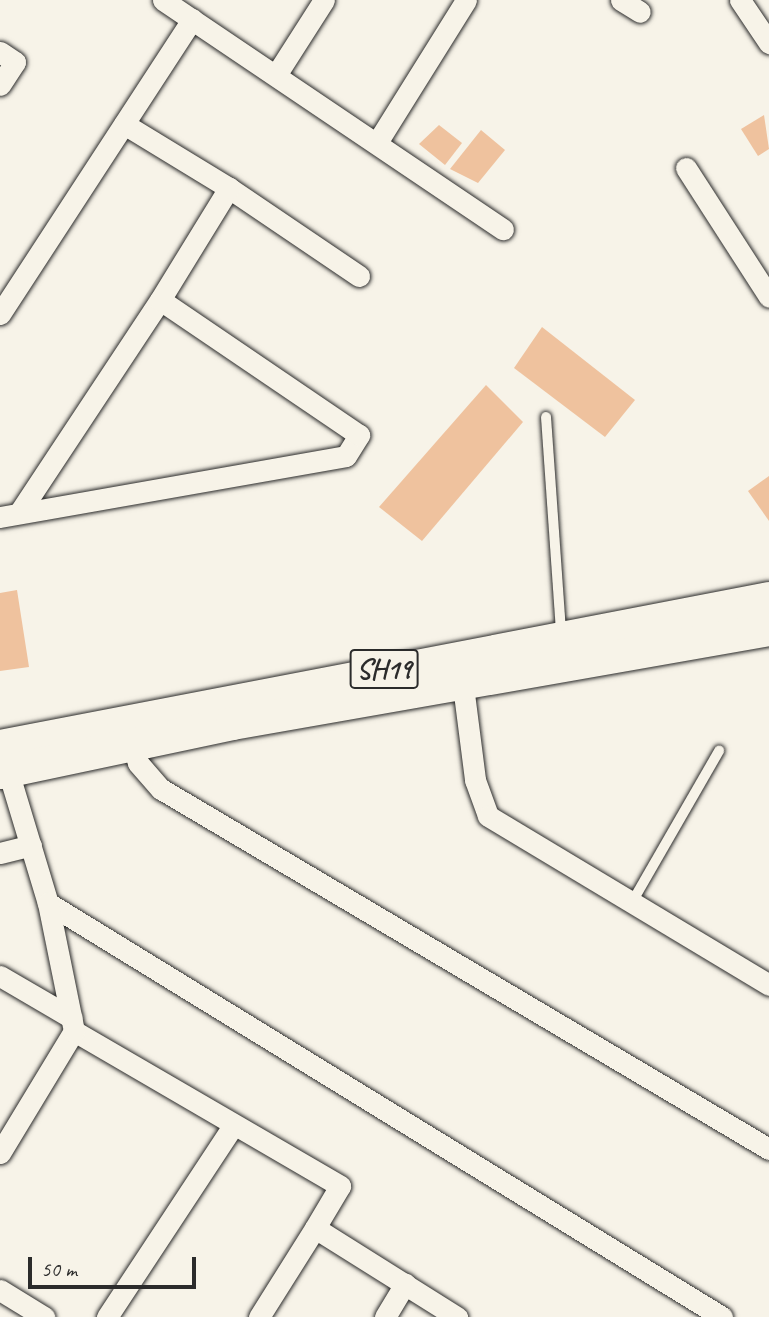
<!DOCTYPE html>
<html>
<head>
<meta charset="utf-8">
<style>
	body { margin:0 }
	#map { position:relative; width:769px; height:1317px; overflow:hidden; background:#f7f3e8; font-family:Caveat,sans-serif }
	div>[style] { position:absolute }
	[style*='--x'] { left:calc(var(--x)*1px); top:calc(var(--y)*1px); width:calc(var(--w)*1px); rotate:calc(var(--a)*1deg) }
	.building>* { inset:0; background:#efc29e }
	.roads { filter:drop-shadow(0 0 2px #2b2b2b) drop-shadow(0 0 2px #2b2b2b) }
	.lane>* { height:10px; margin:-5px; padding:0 5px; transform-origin:5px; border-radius:5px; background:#f7f3e8 }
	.street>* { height:21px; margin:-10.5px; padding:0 10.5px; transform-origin:10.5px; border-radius:10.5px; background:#f7f3e8 }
	.primary>* { height:33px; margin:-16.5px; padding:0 16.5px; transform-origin:16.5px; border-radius:16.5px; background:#f7f3e8 }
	span { translate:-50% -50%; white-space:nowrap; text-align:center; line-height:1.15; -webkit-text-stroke:7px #f7f3e8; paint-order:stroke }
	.shield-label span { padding:2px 5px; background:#f7f3e8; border:2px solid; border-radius:5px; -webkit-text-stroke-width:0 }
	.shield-label { font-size:28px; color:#2b2b2b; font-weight:700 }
	.scale { position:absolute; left:28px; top:1257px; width:168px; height:32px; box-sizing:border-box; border:4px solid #2b2b2b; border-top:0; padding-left:9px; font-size:21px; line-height:24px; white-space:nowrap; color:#2b2b2b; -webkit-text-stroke:5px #f7f3e8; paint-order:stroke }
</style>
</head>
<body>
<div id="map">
	<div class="building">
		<div style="clip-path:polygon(764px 115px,769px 149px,758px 156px,741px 129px)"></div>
		<div style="clip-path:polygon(439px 125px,462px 143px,445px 165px,419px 144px)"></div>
		<div style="clip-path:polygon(481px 130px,505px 150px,478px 183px,450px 169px)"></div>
		<div style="clip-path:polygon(542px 327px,635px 400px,605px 437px,514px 368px)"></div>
		<div style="clip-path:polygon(486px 385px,523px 422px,422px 541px,379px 507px)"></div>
		<div style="clip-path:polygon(769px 476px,769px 521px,748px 491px)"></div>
		<div style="clip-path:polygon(17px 590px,29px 667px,0 671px,0 593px)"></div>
	</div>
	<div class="roads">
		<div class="lane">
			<div style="--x:546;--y:417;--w:218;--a:86"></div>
			<div style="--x:631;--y:904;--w:177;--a:-60.1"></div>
		</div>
		<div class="street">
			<div style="--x:163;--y:0;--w:410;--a:34"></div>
			<div style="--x:621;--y:0;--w:22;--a:32"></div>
			<div style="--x:740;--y:0;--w:52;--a:56"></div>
			<div style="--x:0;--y:52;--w:18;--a:34"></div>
			<div style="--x:15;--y:62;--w:27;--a:123"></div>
			<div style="--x:276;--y:75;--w:89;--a:-57.4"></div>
			<div style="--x:378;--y:141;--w:166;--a:-58"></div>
			<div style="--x:686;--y:168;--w:153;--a:57.2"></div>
			<div style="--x:229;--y:188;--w:157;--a:34.1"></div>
			<div style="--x:0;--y:314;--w:352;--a:-56.9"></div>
			<div style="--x:19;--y:513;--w:255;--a:-56.5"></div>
			<div style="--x:0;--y:517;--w:351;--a:-10"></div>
			<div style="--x:346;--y:456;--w:25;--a:-58"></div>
			<div style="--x:359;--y:435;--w:240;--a:-145.8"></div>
			<div style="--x:160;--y:300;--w:132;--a:-58.4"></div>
			<div style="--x:229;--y:188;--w:123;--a:-148.6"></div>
			<div style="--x:461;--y:670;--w:111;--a:82.7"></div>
			<div style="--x:475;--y:780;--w:38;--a:70"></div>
			<div style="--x:488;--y:816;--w:328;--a:31"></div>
			<div style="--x:129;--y:735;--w:29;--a:72"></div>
			<div style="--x:138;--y:763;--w:35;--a:49"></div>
			<div style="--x:161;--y:789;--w:707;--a:30.63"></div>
			<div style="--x:5;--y:761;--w:148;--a:73.2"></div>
			<div style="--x:48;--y:903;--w:791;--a:31.56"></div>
			<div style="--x:0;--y:853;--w:32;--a:-14"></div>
			<div style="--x:0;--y:976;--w:83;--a:30.3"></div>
			<div style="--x:74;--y:1031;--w:308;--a:30.2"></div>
			<div style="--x:340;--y:1186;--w:49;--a:120.8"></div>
			<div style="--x:0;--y:1153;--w:143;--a:-58.8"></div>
			<div style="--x:74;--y:1031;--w:131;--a:-101.5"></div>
			<div style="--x:0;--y:1290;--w:52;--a:31.5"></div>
			<div style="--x:107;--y:1317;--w:229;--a:-56.6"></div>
			<div style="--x:259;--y:1317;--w:105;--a:-57.8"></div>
			<div style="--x:315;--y:1228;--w:168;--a:32.1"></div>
			<div style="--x:385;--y:1317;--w:39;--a:-59"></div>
		</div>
		<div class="primary">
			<div style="--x:0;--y:746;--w:783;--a:-10.89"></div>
			<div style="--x:0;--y:772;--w:237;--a:-11.9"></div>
			<div style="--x:232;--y:723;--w:545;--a:-9.93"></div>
		</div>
	</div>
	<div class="shield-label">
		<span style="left:384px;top:669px">SH19</span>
	</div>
	<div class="scale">50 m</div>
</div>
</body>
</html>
